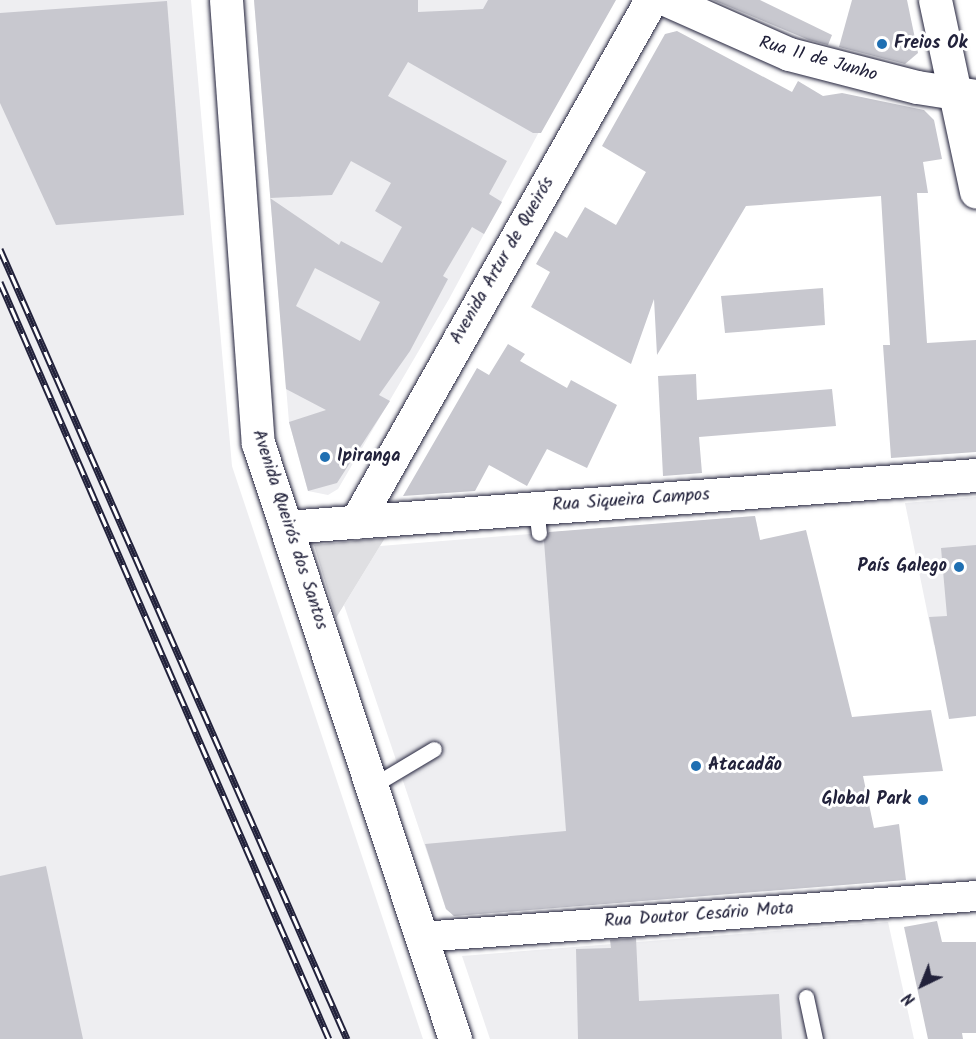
<!DOCTYPE html>
<html>
<head>
<meta charset="utf-8">
<style>
	body { margin:0 }
	#map { position:relative; width:976px; height:1039px; overflow:hidden; background:#fff; font-family:Kalam,sans-serif }
	div>[style] { position:absolute }
	[style*='--x'] { left:calc(var(--x)*1px); top:calc(var(--y)*1px); width:calc(var(--w)*1px); rotate:calc(var(--a)*1deg) }
	.built>* { inset:0; background:#eeeef1 }
	.green>* { inset:0; background:#dfdfe2 }
	.building>* { inset:0; background:#c8c8cf }
	.roads { filter:drop-shadow(0 0 2px #22223b) drop-shadow(0 0 2px #22223b) }
	.service>* { height:15px; margin:-7.5px; padding:0 7.5px; transform-origin:7.5px; border-radius:7.5px; background:#fff }
	.minor>* { height:30px; margin:-15px; padding:0 15px; transform-origin:15px; border-radius:15px; background:#fff }
	.tertiary>* { height:33px; margin:-16.5px; padding:0 16.5px; transform-origin:16.5px; border-radius:16.5px; background:#fff }
	.secondary>* { height:33px; margin:-16.5px; padding:0 16.5px; transform-origin:16.5px; border-radius:16.5px; background:#fff }
	.primary>* { height:33px; margin:-16.5px; padding:0 16.5px; transform-origin:16.5px; border-radius:16.5px; background:#fff }
	.rail>* { height:7px; margin-top:-3.5px; transform-origin:0; background:repeating-linear-gradient(90deg,#fff 0 14px,#22223b 0 28px); box-sizing:border-box; border-block:2px solid #22223b }
	.dots>* { width:16px; height:16px; translate:-50% -50%; box-sizing:border-box; border:3px solid #fff; border-radius:50% }
	span { translate:-50% -50%; white-space:nowrap; text-align:center; line-height:1.15; -webkit-text-stroke:6px #fff; paint-order:stroke }
	.poi-label { font-size:18px; color:#22223b; font-weight:700 }
	.left { translate:0 -50%; text-align:left }
	.right { translate:-100% -50%; text-align:right }
	.street-label { font-size:18px; color:#22223b }
	.north { position:absolute; left:892px; top:955px; width:60px; height:60px; -webkit-text-stroke:4px #fff; paint-order:stroke; rotate:223deg; font-size:16px; font-weight:700; line-height:24px; text-align:center; color:#22223b }
	.north::after { content:''; display:block; margin:auto; width:21px; height:27px; background:#22223b; clip-path:polygon(50% 0,100% 100%,50% 72%,0 100%) }
</style>
</head>
<body>
<div id="map">
	<div class="built">
		<div style="clip-path:polygon(0 0,191px 0,232px 466px,423px 1039px,0 1039px)"></div>
		<div style="clip-path:polygon(254px 0,610px 0,449px 299px,338px 489px,328px 495px,308px 491px,289px 422px)"></div>
		<div style="clip-path:polygon(976px 497px,976px 641px,934px 645px,905px 503px)"></div>
		<div style="clip-path:polygon(755px 516px,835px 885px,454px 916px,446px 909px,344px 605px,380px 546px)"></div>
		<div style="clip-path:polygon(888px 922px,914px 1039px,490px 1039px,462px 956px)"></div>
	</div>
	<div class="green">
		<div style="clip-path:polygon(385px 538px,380px 546px,336px 618px,314px 545px)"></div>
	</div>
	<div class="building">
		<div style="clip-path:polygon(evenodd,254px 0,418px 0,418px 12px,483px 9px,488px 0,616px 0,541px 133px,533px 133px,408px 62px,388px 96px,507px 161px,489px 194px,502px 202px,484px 234px,472px 227px,443px 276px,448px 279px,410px 351px,379px 395px,390px 401px,337px 483px,308px 491px,289px 422px,326px 410px,286px 389px,254px 0,351px 161px,391px 183px,375px 211px,402px 227px,382px 263px,341px 241px,339px 245px,270px 198px,332px 195px,351px 161px,254px 0,315px 268px,380px 302px,360px 341px,296px 306px,315px 268px)"></div>
		<div style="clip-path:polygon(713px 0,760px 0,832px 35px,828px 45px,809px 40px)"></div>
		<div style="clip-path:polygon(852px 0,907px 0,918px 53px,905px 64px,839px 47px)"></div>
		<div style="clip-path:polygon(167px 1px,184px 215px,56px 225px,0 103px,0 13px)"></div>
		<div style="clip-path:polygon(677px 31px,792px 92px,798px 81px,823px 96px,842px 93px,924px 110px,934px 120px,942px 159px,923px 162px,928px 193px,917px 193px,927px 343px,976px 340px,976px 452px,891px 458px,883px 345px,890px 345px,881px 196px,746px 206px,657px 355px,654px 299px,631px 364px,531px 307px,550px 272px,536px 264px,555px 231px,567px 238px,585px 207px,616px 225px,646px 172px,602px 146px,665px 34px)"></div>
		<div style="clip-path:polygon(823px 288px,825px 325px,725px 333px,721px 296px)"></div>
		<div style="clip-path:polygon(508px 344px,525px 354px,520px 361px,567px 388px,571px 380px,617px 405px,587px 468px,547px 449px,527px 486px,489px 465px,475px 491px,403px 496px,477px 368px,489px 375px)"></div>
		<div style="clip-path:polygon(696px 374px,697px 400px,832px 389px,836px 426px,699px 437px,702px 473px,663px 476px,658px 376px)"></div>
		<div style="clip-path:polygon(755px 516px,760px 540px,806px 530px,852px 717px,931px 710px,943px 771px,863px 776px,874px 828px,899px 824px,906px 880px,454px 916px,446px 909px,425px 844px,566px 831px,544px 541px,549px 532px)"></div>
		<div style="clip-path:polygon(976px 545px,976px 716px,949px 719px,929px 617px,947px 616px,941px 548px)"></div>
		<div style="clip-path:polygon(46px 866px,83px 1039px,0 1039px,0 876px)"></div>
		<div style="clip-path:polygon(937px 921px,942px 942px,976px 942px,976px 1033px,962px 1033px,963px 1039px,928px 1039px,904px 927px)"></div>
		<div style="clip-path:polygon(636px 938px,639px 1001px,779px 994px,782px 1039px,578px 1039px,576px 949px,611px 948px,610px 940px)"></div>
	</div>
	<div class="roads">
		<div class="service">
			<div style="--x:536;--y:509;--w:24;--a:83"></div>
			<div style="--x:372;--y:786;--w:72;--a:-30.8"></div>
			<div style="--x:806;--y:997;--w:43;--a:77.9"></div>
		</div>
		<div class="minor">
			<div style="--x:421;--y:937;--w:557;--a:-4.22"></div>
		</div>
		<div class="tertiary">
			<div style="--x:667;--y:0;--w:133;--a:23.9"></div>
			<div style="--x:789;--y:54;--w:132;--a:14.5"></div>
			<div style="--x:917;--y:87;--w:60;--a:8.7"></div>
			<div style="--x:356;--y:522;--w:600;--a:-60.53"></div>
		</div>
		<div class="secondary">
			<div style="--x:286;--y:527;--w:692;--a:-4.31"></div>
		</div>
		<div class="primary">
			<div style="--x:226;--y:0;--w:444;--a:85.9"></div>
			<div style="--x:258;--y:443;--w:628;--a:71.71"></div>
			<div style="--x:935;--y:0;--w:196;--a:77.9"></div>
		</div>
	</div>
	<div class="rail">
		<div style="--x:0;--y:249;--w:863;--a:66.29"></div>
		<div style="--x:0;--y:282;--w:825;--a:66.51"></div>
	</div>
	<div class="dots">
		<div style="left:882px;top:44px;background:#1f6fb2"></div>
		<div style="left:325px;top:457px;background:#1f6fb2"></div>
		<div style="left:959px;top:567px;background:#1f6fb2"></div>
		<div style="left:696px;top:766px;background:#1f6fb2"></div>
		<div style="left:923px;top:800px;background:#1f6fb2"></div>
	</div>
	<div class="poi-label">
		<span class="left" style="left:894px;top:44px">Freios Ok</span>
		<span class="left" style="left:337px;top:457px">Ipiranga</span>
		<span class="right" style="left:947px;top:567px">País Galego</span>
		<span class="left" style="left:708px;top:766px">Atacadão</span>
		<span class="right" style="left:911px;top:800px">Global Park</span>
	</div>
	<div class="street-label">
		<span style="left:818px;top:60px;rotate:16deg">Rua 11 de Junho</span>
		<span style="left:503px;top:261px;rotate:-60deg">Avenida Artur de Queirós</span>
		<span style="left:631px;top:501px;rotate:-4deg">Rua Siqueira Campos</span>
		<span style="left:289px;top:530px;rotate:72deg">Avenida Queirós dos Santos</span>
		<span style="left:699px;top:916px;rotate:-4deg">Rua Doutor Cesário Mota</span>
	</div>
	<div class="north">N</div>
</div>
</body>
</html>
